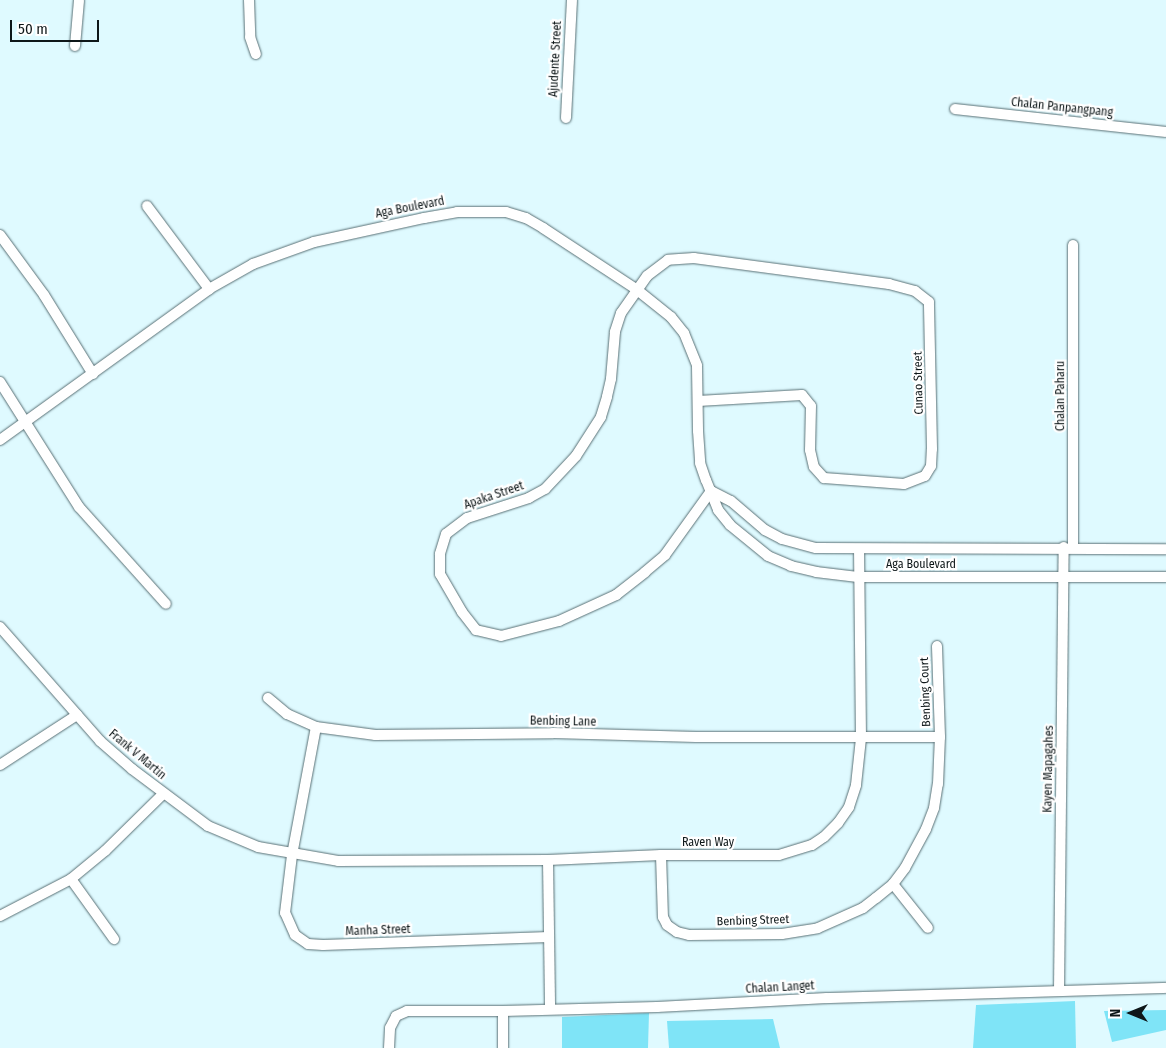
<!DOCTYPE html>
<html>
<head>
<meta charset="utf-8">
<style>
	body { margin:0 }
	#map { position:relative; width:1166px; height:1048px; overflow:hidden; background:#dffaff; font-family:"Fira Sans Condensed",sans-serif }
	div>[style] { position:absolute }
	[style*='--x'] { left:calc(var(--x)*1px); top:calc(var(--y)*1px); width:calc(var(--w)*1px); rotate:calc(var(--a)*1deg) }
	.green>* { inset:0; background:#7fe4f7 }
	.roads { filter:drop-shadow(0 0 1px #597075) drop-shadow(0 0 1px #597075) }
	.street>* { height:10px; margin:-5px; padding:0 5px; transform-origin:5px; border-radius:5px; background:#fff }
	span { translate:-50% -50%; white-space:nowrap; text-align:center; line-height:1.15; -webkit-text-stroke:4.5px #fff; paint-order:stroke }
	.street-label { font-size:12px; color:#0e1719 }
	.north { position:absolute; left:1106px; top:988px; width:50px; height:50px; -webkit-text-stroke:4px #fff; paint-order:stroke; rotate:270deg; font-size:14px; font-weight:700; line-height:20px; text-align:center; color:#0e1719 }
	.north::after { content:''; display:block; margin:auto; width:18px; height:22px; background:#0e1719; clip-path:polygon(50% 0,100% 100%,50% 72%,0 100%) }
	.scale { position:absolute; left:10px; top:20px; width:89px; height:22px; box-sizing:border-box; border:2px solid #0e1719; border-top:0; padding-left:6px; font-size:15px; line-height:18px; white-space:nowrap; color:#0e1719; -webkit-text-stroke:4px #fff; paint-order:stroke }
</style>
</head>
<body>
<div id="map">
	<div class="green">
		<div style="clip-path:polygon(1075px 1001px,1076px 1048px,973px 1048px,976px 1005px)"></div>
		<div style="clip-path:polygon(1166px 1010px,1166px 1030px,1112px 1042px,1104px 1011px)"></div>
		<div style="clip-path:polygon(649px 1013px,648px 1048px,562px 1048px,562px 1017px)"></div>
		<div style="clip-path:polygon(773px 1019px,780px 1048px,669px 1048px,667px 1021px)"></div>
	</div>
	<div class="roads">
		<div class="street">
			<div style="--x:249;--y:0;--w:37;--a:88"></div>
			<div style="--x:250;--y:37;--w:18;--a:71"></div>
			<div style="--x:75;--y:46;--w:46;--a:-85"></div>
			<div style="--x:955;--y:109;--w:212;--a:6.2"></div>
			<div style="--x:566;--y:118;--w:118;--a:-87.1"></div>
			<div style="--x:147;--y:206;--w:104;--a:53.2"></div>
			<div style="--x:0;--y:235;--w:74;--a:53.7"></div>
			<div style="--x:44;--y:295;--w:93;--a:58.2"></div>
			<div style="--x:1073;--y:245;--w:302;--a:90"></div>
			<div style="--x:0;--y:382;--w:148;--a:57.7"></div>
			<div style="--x:79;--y:507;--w:130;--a:48.1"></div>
			<div style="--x:698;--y:401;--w:104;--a:-3.3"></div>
			<div style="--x:802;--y:395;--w:14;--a:51"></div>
			<div style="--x:811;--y:406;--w:44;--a:91.3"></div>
			<div style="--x:810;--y:450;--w:17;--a:77"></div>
			<div style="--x:814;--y:467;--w:15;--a:48"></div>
			<div style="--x:824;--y:478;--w:80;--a:4.3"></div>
			<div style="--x:904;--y:484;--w:22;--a:-21"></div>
			<div style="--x:925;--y:476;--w:12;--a:-59"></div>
			<div style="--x:931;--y:466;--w:17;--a:-87"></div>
			<div style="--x:932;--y:449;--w:147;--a:-91.2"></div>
			<div style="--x:929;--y:302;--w:18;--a:-142"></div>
			<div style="--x:915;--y:291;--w:27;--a:-165"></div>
			<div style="--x:889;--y:284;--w:197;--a:-172.4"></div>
			<div style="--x:694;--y:258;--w:26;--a:176"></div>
			<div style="--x:668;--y:260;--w:26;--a:143"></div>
			<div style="--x:647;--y:276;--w:45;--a:125.1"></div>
			<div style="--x:621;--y:313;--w:20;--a:108"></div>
			<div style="--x:615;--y:332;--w:47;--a:94.9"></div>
			<div style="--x:611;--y:379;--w:18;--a:103"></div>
			<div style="--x:607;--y:397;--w:21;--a:107"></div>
			<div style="--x:601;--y:417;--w:46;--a:122.7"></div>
			<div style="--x:576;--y:456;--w:45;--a:133.2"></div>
			<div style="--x:545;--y:489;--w:18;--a:151"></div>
			<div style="--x:529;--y:498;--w:65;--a:162.1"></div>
			<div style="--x:467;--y:518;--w:26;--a:143"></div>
			<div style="--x:446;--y:534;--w:21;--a:107"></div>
			<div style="--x:440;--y:554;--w:20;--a:90"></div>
			<div style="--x:440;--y:574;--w:44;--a:59.9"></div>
			<div style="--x:462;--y:612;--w:23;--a:52"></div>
			<div style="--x:476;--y:630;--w:26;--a:13"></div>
			<div style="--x:501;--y:636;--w:60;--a:-14.5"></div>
			<div style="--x:559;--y:621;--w:63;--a:-24.5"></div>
			<div style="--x:616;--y:595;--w:37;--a:-38"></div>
			<div style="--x:645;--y:572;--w:26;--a:-40"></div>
			<div style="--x:665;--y:555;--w:79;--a:-54.3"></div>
			<div style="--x:0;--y:440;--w:258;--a:-35.8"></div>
			<div style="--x:209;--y:289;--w:51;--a:-29.6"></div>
			<div style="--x:253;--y:264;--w:65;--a:-19.8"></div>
			<div style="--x:314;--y:242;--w:113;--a:-12.3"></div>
			<div style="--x:424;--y:218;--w:34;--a:-10"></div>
			<div style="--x:457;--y:212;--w:49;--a:0"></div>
			<div style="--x:506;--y:212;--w:21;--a:17"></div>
			<div style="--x:526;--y:218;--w:20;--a:30"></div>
			<div style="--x:543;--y:228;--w:111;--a:33.3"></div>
			<div style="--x:636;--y:289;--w:45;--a:38.7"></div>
			<div style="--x:671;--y:317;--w:21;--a:51"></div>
			<div style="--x:684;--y:333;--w:35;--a:68"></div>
			<div style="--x:697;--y:366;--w:65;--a:89.1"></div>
			<div style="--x:698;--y:431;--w:32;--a:86"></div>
			<div style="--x:700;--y:463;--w:18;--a:71"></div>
			<div style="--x:706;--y:480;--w:32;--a:68"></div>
			<div style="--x:718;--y:510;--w:19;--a:51"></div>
			<div style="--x:730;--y:525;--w:49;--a:39.2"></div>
			<div style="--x:768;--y:556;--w:25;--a:23"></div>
			<div style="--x:791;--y:566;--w:26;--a:13"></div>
			<div style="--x:816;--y:572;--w:42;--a:6.8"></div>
			<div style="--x:858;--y:577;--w:308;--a:0"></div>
			<div style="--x:711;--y:491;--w:22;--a:27"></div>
			<div style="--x:731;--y:501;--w:45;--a:40.5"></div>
			<div style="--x:765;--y:530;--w:19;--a:28"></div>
			<div style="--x:782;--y:539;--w:35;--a:15"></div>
			<div style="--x:816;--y:548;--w:350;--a:0.2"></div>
			<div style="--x:0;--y:627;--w:152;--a:48.7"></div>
			<div style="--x:100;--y:741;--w:43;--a:41.2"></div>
			<div style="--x:132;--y:769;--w:95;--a:36.9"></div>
			<div style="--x:208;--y:826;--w:54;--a:22.8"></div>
			<div style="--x:258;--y:847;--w:81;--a:9.9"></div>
			<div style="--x:338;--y:861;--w:210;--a:-0.3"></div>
			<div style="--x:548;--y:860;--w:113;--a:-2.5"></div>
			<div style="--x:661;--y:855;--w:118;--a:0"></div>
			<div style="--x:779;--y:855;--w:34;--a:-17"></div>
			<div style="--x:812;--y:845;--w:14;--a:-34"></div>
			<div style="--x:824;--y:837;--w:20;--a:-45"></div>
			<div style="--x:838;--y:823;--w:19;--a:-55"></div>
			<div style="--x:849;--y:807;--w:23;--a:-72"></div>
			<div style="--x:856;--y:785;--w:47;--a:-83.9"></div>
			<div style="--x:861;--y:738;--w:189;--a:-90.6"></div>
			<div style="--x:268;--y:698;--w:25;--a:40"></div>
			<div style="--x:287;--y:714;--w:32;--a:24"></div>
			<div style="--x:0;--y:765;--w:92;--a:-33"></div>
			<div style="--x:661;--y:855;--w:62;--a:88.2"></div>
			<div style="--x:663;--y:917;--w:9;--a:63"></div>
			<div style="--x:667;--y:925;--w:12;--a:35"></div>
			<div style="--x:677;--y:932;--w:12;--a:14"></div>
			<div style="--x:689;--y:935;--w:93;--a:-0.6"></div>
			<div style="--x:782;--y:934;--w:36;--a:-9"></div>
			<div style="--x:818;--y:928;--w:49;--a:-24"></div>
			<div style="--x:863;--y:908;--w:16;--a:-38"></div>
			<div style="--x:876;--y:898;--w:22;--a:-39"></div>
			<div style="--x:893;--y:884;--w:20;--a:-53"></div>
			<div style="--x:905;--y:868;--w:44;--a:-61.7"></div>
			<div style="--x:926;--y:829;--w:22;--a:-69"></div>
			<div style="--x:934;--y:808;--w:24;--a:-81"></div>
			<div style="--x:938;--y:784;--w:47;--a:-87.6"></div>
			<div style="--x:940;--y:737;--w:91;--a:-91.9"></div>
			<div style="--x:548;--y:860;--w:149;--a:89.2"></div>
			<div style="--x:71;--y:879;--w:74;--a:54.4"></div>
			<div style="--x:893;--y:884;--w:56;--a:51.5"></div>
			<div style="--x:0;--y:916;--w:80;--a:-27.5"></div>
			<div style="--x:71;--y:879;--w:44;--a:-39.5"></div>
			<div style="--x:105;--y:851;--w:81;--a:-44.5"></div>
			<div style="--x:549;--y:937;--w:226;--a:178"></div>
			<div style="--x:323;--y:945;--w:15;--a:-176"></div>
			<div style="--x:308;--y:944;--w:16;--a:-145"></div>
			<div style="--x:295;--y:935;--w:24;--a:-114"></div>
			<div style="--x:285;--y:913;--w:58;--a:-83.1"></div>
			<div style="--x:292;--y:855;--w:130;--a:-79.4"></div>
			<div style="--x:316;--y:727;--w:60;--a:7.7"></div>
			<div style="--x:375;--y:735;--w:178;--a:-0.6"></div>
			<div style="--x:553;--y:733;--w:143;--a:1.6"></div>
			<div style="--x:696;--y:737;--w:244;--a:0"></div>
			<div style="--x:1059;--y:991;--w:444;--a:-89.4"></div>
			<div style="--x:503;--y:1011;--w:37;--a:90"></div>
			<div style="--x:389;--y:1048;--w:20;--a:-87"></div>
			<div style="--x:390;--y:1028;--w:13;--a:-63"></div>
			<div style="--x:396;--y:1016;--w:12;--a:-24"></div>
			<div style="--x:407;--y:1011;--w:96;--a:0"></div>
			<div style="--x:503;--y:1011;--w:154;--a:-1.5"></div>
			<div style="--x:657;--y:1007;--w:170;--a:-3"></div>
			<div style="--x:827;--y:998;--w:339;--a:-1.7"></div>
		</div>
	</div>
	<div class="street-label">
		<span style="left:556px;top:59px;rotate:-87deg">Ajudente Street</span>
		<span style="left:1062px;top:108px;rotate:6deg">Chalan Panpangpang</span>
		<span style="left:410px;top:208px;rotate:-11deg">Aga Boulevard</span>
		<span style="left:919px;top:383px;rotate:-91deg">Cunao Street</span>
		<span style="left:1061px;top:396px;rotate:-90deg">Chalan Paharu</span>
		<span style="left:494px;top:496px;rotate:-19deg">Apaka Street</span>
		<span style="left:921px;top:565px">Aga Boulevard</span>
		<span style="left:926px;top:692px;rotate:-92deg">Benbing Court</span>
		<span style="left:563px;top:722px;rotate:1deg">Benbing Lane</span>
		<span style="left:137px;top:755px;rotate:40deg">Frank V Martin</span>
		<span style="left:1049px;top:769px;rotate:-89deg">Kayen Mapagahes</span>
		<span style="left:708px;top:843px">Raven Way</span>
		<span style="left:753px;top:921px;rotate:-2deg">Benbing Street</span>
		<span style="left:378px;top:931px;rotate:-2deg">Manha Street</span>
		<span style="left:780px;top:988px;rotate:-3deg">Chalan Langet</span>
	</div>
	<div class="north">N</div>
	<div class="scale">50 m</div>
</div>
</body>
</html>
